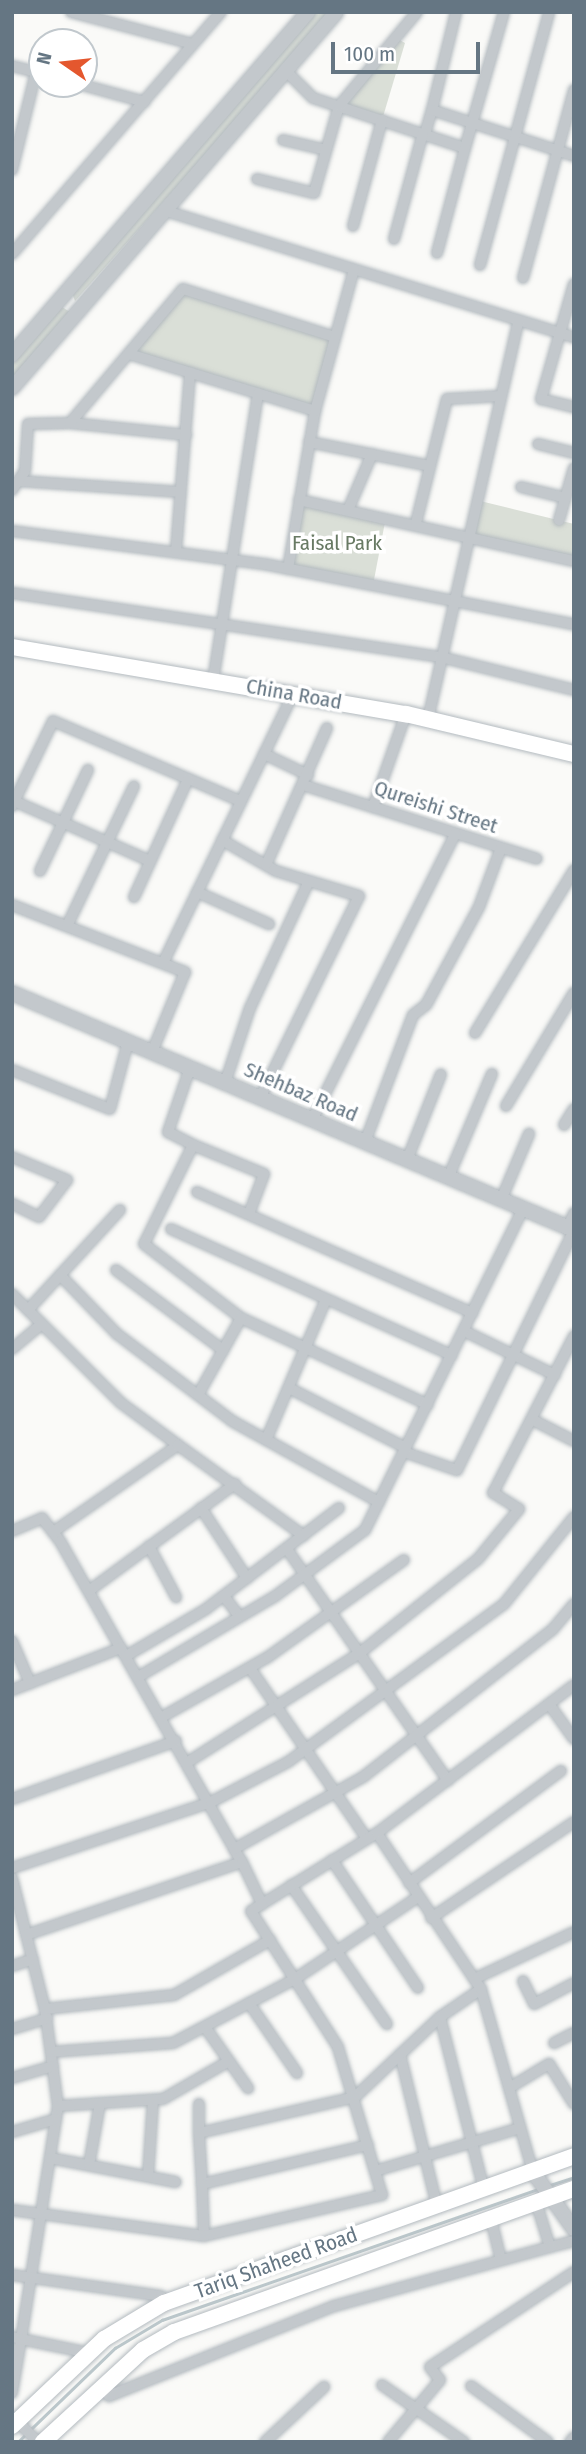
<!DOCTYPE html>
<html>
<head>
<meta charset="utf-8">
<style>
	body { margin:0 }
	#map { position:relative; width:586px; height:2454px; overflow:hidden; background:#fafaf8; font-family:"Fira Sans Condensed",sans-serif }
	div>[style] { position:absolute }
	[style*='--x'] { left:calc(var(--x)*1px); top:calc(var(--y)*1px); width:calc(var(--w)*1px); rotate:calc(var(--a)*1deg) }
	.green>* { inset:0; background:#dadfd7 }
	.stream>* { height:2.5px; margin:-1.25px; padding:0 1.25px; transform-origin:1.25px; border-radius:1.25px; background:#bbc7cb }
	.roads { filter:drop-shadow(0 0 2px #b3babf) drop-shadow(0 0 2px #b3babf) }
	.minor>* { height:10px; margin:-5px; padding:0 5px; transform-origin:5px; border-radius:5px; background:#c3c8cc }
	.tertiary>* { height:14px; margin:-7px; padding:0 7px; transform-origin:7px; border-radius:7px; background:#c3c8cc }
	.secondary>* { height:16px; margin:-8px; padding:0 8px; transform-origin:8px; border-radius:8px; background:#fff }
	span { translate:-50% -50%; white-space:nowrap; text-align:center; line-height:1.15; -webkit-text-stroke:7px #fff; paint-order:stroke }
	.park-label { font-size:21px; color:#687a64 }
	.street-label { font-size:21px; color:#657683 }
	.frame { position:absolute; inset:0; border:14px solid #657683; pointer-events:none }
	.north { position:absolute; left:28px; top:28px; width:70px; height:70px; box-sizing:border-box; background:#fff; border:2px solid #c1c8cd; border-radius:50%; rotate:284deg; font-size:19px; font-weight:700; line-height:28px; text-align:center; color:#657683 }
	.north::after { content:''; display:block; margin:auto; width:24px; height:32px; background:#e4572e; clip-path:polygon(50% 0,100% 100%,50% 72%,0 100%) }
	.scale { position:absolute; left:331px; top:42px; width:149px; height:32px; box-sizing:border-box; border:4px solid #657683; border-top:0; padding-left:9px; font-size:21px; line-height:24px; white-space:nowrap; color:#657683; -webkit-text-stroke:5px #fff; paint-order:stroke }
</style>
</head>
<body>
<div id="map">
	<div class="green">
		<div style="clip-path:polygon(313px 12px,332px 12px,75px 301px,72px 293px)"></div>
		<div style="clip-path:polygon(396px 38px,405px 43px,382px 120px,339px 106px)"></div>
		<div style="clip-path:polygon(183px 289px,332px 336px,315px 411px,129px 354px)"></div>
		<div style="clip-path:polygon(62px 307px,70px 312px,12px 381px,12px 361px)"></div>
		<div style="clip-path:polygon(299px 500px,386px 517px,373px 585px,288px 569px)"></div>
		<div style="clip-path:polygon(476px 500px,574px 524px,574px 561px,468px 533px)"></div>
	</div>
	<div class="stream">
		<div style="--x:550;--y:2185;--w:25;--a:-18"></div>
		<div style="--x:30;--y:2430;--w:118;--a:-44"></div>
		<div style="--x:115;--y:2348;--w:55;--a:-30.8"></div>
		<div style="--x:162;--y:2320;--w:398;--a:-19.2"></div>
		<div style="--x:18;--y:2442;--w:10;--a:-45"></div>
	</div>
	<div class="roads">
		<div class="minor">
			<div style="--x:71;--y:12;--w:126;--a:14.7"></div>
			<div style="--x:12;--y:66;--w:29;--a:14"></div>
			<div style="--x:286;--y:71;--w:38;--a:45"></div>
			<div style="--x:313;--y:98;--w:160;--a:18.2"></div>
			<div style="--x:465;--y:148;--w:141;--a:-74"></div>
			<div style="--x:79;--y:84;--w:68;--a:15.3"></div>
			<div style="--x:432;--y:110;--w:101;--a:-76.2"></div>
			<div style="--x:425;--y:134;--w:25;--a:-74"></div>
			<div style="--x:432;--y:110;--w:149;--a:17.9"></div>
			<div style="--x:283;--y:140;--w:44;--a:13.1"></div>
			<div style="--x:12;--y:170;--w:101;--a:-76.2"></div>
			<div style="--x:257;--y:179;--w:59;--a:13.8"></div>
			<div style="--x:314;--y:193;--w:91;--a:-74"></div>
			<div style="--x:339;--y:106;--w:122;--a:-50.3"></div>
			<div style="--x:166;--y:211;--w:427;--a:17.2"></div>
			<div style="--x:353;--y:226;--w:110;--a:-74.7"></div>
			<div style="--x:394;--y:239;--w:110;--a:-74.7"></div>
			<div style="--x:437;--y:253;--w:109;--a:-75.1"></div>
			<div style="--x:12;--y:254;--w:320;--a:-49.2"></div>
			<div style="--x:480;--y:265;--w:262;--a:-74.7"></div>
			<div style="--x:523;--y:278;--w:195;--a:-74.8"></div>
			<div style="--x:574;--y:284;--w:120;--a:106"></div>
			<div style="--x:541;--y:399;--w:34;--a:14"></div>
			<div style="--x:129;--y:354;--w:195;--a:17"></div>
			<div style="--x:70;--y:423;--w:117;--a:5.9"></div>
			<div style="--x:309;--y:442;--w:123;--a:11.2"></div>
			<div style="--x:538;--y:444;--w:37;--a:14"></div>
			<div style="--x:19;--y:481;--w:162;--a:3.9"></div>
			<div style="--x:521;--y:487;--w:46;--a:13.7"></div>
			<div style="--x:12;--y:490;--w:23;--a:-56"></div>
			<div style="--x:25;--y:471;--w:47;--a:-86.3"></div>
			<div style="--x:28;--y:424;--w:42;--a:-1.4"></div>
			<div style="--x:70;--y:423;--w:175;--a:-49.9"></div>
			<div style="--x:183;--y:289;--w:156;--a:17.5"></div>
			<div style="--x:299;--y:500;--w:282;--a:12.5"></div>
			<div style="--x:348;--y:510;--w:61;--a:-66.8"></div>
			<div style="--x:559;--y:520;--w:54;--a:-73.9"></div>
			<div style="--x:416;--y:523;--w:128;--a:-76"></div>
			<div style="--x:447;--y:399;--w:54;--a:-3.2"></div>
			<div style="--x:12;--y:531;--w:254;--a:7.5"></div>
			<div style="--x:264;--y:564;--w:316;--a:11"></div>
			<div style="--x:176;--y:551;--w:179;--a:-85.5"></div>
			<div style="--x:288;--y:569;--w:160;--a:-80.3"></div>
			<div style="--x:315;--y:411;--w:147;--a:-74.6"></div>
			<div style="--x:12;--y:593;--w:434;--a:8.5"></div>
			<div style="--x:441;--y:657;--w:137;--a:13.9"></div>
			<div style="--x:213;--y:681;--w:291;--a:-81.1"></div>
			<div style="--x:428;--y:719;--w:409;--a:-77.2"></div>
			<div style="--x:264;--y:754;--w:49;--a:25.5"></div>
			<div style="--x:303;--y:785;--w:245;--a:17.5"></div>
			<div style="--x:14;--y:801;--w:149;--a:23.8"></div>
			<div style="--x:12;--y:806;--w:94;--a:-64.2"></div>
			<div style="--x:53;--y:721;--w:204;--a:23.1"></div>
			<div style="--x:373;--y:807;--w:99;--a:-70.5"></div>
			<div style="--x:222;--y:840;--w:62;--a:29.9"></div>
			<div style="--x:276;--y:871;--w:87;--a:16.8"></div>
			<div style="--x:359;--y:896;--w:225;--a:116.1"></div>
			<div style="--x:266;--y:865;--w:150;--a:-66"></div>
			<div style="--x:40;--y:871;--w:112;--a:-64.6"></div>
			<div style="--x:197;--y:892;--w:79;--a:24"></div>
			<div style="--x:134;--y:897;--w:130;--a:-65.4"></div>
			<div style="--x:12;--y:905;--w:186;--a:21.2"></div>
			<div style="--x:185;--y:972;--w:87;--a:112.4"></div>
			<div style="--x:67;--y:926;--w:155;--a:-64.4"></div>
			<div style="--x:163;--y:963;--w:299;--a:-64.2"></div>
			<div style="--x:475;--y:1033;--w:191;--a:-58.7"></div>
			<div style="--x:190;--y:1068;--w:68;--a:109"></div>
			<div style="--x:168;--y:1132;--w:28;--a:27"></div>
			<div style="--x:193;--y:1145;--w:110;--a:116.3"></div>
			<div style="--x:144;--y:1244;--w:122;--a:37.3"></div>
			<div style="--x:241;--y:1318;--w:206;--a:24.9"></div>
			<div style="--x:12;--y:1070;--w:105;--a:21.7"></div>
			<div style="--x:110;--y:1109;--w:69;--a:-75"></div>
			<div style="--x:225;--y:1083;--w:79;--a:-71.6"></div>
			<div style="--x:250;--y:1008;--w:140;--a:-65.1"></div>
			<div style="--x:506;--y:1106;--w:132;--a:-59"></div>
			<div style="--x:312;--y:1120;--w:320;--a:-63.4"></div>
			<div style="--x:564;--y:1125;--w:19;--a:-58"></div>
			<div style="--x:365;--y:1142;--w:136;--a:-69.3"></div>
			<div style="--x:413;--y:1015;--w:16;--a:-38"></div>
			<div style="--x:426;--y:1005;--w:111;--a:-61.6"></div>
			<div style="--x:479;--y:907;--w:63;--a:-69.6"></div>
			<div style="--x:193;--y:1145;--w:77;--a:22.2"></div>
			<div style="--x:264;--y:1174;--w:43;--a:110.6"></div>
			<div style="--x:12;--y:1157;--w:60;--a:22.7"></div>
			<div style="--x:67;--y:1180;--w:46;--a:127.1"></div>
			<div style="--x:39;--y:1217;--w:30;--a:-154"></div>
			<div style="--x:407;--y:1160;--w:92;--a:-68.4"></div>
			<div style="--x:448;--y:1178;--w:113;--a:-67.1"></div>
			<div style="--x:197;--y:1192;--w:301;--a:23.7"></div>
			<div style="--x:501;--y:1200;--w:72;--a:-67"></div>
			<div style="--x:568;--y:1227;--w:15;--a:-67"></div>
			<div style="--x:171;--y:1229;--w:308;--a:24.2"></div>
			<div style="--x:116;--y:1270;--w:134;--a:36.8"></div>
			<div style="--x:60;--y:1275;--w:82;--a:46"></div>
			<div style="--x:117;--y:1334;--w:144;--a:37.1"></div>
			<div style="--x:232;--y:1421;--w:168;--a:28.9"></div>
			<div style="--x:12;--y:1294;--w:154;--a:45"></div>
			<div style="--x:121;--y:1403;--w:71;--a:36.4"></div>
			<div style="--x:28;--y:1310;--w:136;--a:-47.4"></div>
			<div style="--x:464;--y:1331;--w:101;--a:25.8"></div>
			<div style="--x:12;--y:1349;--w:39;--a:-40"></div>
			<div style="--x:289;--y:1388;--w:131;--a:27.1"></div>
			<div style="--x:198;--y:1395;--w:88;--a:-60.8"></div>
			<div style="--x:533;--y:1420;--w:46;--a:27.1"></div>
			<div style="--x:266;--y:1440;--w:153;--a:-66.9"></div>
			<div style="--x:404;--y:1452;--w:56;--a:18.8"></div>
			<div style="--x:457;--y:1470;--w:267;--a:-64"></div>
			<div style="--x:201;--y:1508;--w:84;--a:56.7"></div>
			<div style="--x:12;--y:1531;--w:33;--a:-23"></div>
			<div style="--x:42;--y:1518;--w:29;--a:52"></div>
			<div style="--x:60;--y:1541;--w:354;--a:60.5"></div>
			<div style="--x:53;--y:1532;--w:152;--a:-34.8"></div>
			<div style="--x:178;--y:1445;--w:155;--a:35.8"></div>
			<div style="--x:149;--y:1546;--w:58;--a:62.1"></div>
			<div style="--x:287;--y:1549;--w:282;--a:55.2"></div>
			<div style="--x:90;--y:1590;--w:180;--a:-36.2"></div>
			<div style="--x:224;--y:1596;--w:26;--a:53"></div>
			<div style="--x:12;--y:1641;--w:46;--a:66.8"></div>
			<div style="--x:126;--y:1656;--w:93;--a:-30.4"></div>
			<div style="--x:206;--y:1609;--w:167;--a:-37.2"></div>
			<div style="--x:250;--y:1668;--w:207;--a:55.6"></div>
			<div style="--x:138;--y:1677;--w:158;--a:-30.5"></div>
			<div style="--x:274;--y:1597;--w:113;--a:-36.4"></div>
			<div style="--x:365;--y:1530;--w:358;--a:-63.8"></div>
			<div style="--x:12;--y:1690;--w:117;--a:-21.1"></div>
			<div style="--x:549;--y:1704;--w:43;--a:54.5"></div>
			<div style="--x:162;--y:1717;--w:122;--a:-29.5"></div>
			<div style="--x:268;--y:1657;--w:167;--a:-35.5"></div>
			<div style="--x:188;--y:1762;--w:205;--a:-32.4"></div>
			<div style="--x:361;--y:1652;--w:149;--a:-38.5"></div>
			<div style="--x:478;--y:1559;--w:65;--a:-50.6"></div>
			<div style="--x:519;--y:1509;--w:31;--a:-148"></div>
			<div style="--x:493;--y:1493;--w:177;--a:-62.7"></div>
			<div style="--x:12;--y:1799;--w:174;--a:-19.5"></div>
			<div style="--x:332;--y:1860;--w:154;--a:56.1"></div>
			<div style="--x:242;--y:1862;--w:15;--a:-122"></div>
			<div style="--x:234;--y:1849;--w:148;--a:-29.2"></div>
			<div style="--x:363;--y:1777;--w:241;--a:-37.9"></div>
			<div style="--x:553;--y:1629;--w:33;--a:-50"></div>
			<div style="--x:12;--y:1868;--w:210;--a:-18.3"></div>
			<div style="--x:211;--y:1802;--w:87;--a:-27.5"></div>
			<div style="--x:288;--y:1762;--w:268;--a:-36.2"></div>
			<div style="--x:504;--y:1604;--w:112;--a:-51.2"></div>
			<div style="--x:12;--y:1878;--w:135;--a:75.9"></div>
			<div style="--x:45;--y:2009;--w:98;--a:82.4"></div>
			<div style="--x:58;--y:2106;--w:236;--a:99"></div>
			<div style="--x:21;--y:2339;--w:9;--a:-167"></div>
			<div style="--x:409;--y:1883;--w:189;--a:-36.4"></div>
			<div style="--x:291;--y:1885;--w:169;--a:55.4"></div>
			<div style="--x:431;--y:1918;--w:172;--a:-33.9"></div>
			<div style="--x:26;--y:1935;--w:228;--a:-18.7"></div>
			<div style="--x:242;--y:1862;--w:47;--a:64.5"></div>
			<div style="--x:262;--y:1904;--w:135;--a:-31.7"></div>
			<div style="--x:12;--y:1966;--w:22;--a:-18"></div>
			<div style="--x:474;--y:1979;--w:110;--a:-25.2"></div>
			<div style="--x:523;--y:1981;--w:25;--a:64"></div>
			<div style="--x:534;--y:2004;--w:45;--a:-27.7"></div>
			<div style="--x:249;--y:2003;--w:85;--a:55.6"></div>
			<div style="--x:45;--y:2009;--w:130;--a:-6.2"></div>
			<div style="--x:174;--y:1995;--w:111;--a:-29.8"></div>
			<div style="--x:440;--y:2017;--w:178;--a:75.7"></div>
			<div style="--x:205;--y:2027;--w:75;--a:54.8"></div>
			<div style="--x:12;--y:2029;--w:37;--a:-17"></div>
			<div style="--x:554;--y:2043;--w:22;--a:-27"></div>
			<div style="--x:51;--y:2052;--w:122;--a:-4.2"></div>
			<div style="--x:173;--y:2043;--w:138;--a:-27.7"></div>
			<div style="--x:295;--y:1979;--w:148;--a:-33.7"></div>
			<div style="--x:400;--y:2054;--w:156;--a:76.3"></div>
			<div style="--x:12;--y:2078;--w:43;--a:-16.3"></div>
			<div style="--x:509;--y:2088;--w:47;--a:-31"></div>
			<div style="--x:549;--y:2064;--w:47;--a:58"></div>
			<div style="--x:199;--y:2104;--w:29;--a:90"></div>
			<div style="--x:58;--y:2106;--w:105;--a:-3.8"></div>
			<div style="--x:163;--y:2099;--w:76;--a:-29.9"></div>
			<div style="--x:12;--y:2132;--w:46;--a:-16.5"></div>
			<div style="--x:368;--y:2145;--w:171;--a:166.8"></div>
			<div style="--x:202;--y:2184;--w:51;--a:-93.4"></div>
			<div style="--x:199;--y:2133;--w:160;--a:-13"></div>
			<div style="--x:355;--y:2097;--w:117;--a:-43.3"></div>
			<div style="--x:440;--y:2017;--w:50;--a:-34.3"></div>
			<div style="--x:50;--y:2158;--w:128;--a:10.8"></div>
			<div style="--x:89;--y:2165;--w:63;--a:-79.9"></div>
			<div style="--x:375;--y:2171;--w:151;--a:-16.5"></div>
			<div style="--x:533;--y:2172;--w:190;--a:-105.9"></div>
			<div style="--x:481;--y:1989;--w:187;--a:-123.7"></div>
			<div style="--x:377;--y:1833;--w:246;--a:-36.9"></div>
			<div style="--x:148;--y:2176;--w:76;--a:-86.2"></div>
			<div style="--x:202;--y:2184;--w:52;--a:87.8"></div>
			<div style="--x:536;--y:2202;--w:47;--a:72.7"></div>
			<div style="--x:550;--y:2247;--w:25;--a:-14"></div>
			<div style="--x:12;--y:2210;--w:194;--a:7.7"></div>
			<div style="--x:204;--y:2236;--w:183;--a:-13"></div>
			<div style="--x:382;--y:2195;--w:154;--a:-106.6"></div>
			<div style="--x:338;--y:2047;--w:161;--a:-122.6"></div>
			<div style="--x:251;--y:1911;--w:13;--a:-32"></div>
			<div style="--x:491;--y:2219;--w:42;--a:76.3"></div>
			<div style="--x:12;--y:2275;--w:150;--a:8"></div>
			<div style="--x:161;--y:2296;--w:8;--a:67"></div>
			<div style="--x:382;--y:2385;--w:100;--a:34.8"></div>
			<div style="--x:471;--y:2386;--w:95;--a:36"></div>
			<div style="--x:103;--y:2387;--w:11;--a:56"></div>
			<div style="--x:109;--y:2396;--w:242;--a:-21.8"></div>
			<div style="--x:334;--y:2306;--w:224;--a:-15.3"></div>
			<div style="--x:12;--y:2393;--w:55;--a:-80.5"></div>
			<div style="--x:21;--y:2339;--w:69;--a:11.6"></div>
			<div style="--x:14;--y:2418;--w:34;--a:45"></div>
			<div style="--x:265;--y:2442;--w:81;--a:-43"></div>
			<div style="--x:388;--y:2442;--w:81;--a:-50"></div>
			<div style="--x:440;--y:2380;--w:16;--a:-128"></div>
			<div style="--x:430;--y:2367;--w:173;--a:-33.4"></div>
			<div style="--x:570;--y:2442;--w:6;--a:-51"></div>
		</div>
		<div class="tertiary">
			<div style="--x:12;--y:355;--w:453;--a:-49.2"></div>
			<div style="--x:12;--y:388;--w:496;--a:-49.2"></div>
			<div style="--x:12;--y:993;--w:610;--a:22.87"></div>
			<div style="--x:533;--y:2172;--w:70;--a:54.3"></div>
		</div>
		<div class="secondary">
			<div style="--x:12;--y:647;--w:400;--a:9.7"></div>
			<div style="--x:406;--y:714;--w:173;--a:13.4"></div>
			<div style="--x:12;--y:2426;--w:127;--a:-43.4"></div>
			<div style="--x:104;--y:2339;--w:70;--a:-31"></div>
			<div style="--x:164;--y:2303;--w:436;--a:-19.7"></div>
			<div style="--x:43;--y:2442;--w:136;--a:-42.6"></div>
			<div style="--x:143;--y:2350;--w:36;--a:-30"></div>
			<div style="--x:174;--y:2332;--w:425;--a:-19.7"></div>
		</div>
	</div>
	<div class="park-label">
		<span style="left:337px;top:543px">Faisal Park</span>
	</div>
	<div class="street-label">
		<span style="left:294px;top:694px;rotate:10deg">China Road</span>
		<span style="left:436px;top:807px;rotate:18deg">Qureishi Street</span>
		<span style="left:301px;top:1092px;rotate:23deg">Shehbaz Road</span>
		<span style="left:276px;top:2263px;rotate:-20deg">Tariq Shaheed Road</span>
	</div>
	<div class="frame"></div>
	<div class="north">N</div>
	<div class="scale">100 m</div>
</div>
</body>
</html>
